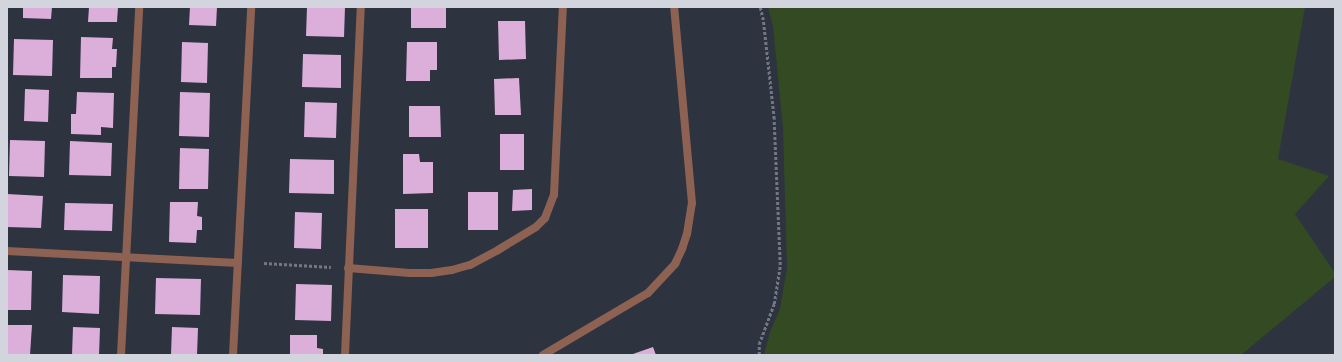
<!DOCTYPE html>
<html>
<head>
<meta charset="utf-8">
<style>
	body { margin:0 }
	#map { position:relative; width:1342px; height:362px; overflow:hidden; background:#2e3340; font-family:"Asap Condensed",sans-serif }
	div>[style] { position:absolute }
	[style*='--x'] { left:calc(var(--x)*1px); top:calc(var(--y)*1px); width:calc(var(--w)*1px); rotate:calc(var(--a)*1deg) }
	.green>* { inset:0; background:#334a23 }
	.building>* { inset:0; background:#dcafdb }
	.path>* { height:2.5px; margin-top:-1.25px; transform-origin:0; background:repeating-linear-gradient(90deg,#737782 0 3px,transparent 0 5px) }
	.minor>* { height:8px; margin:-4px; padding:0 4px; transform-origin:4px; border-radius:4px; background:#8d6252 }
	.tertiary>* { height:8px; margin:-4px; padding:0 4px; transform-origin:4px; border-radius:4px; background:#8d6252 }
	span { translate:-50% -50%; white-space:nowrap; text-align:center; line-height:1.15; -webkit-text-stroke:4px #181b21; paint-order:stroke }
	.frame { position:absolute; inset:0; border:8px solid #d2d5de; pointer-events:none }
</style>
</head>
<body>
<div id="map">
	<div class="green">
		<div style="clip-path:polygon(768px 7px,1305px 7px,1278px 159px,1329px 176px,1295px 214px,1335px 273px,1335px 277px,1241px 355px,764px 355px,770px 332px,780px 309px,787px 268px,783px 128px,773px 26px)"></div>
	</div>
	<div class="building">
		<div style="clip-path:polygon(23px 7px,52px 7px,51px 19px,23px 18px)"></div>
		<div style="clip-path:polygon(89px 7px,118px 7px,117px 22px,88px 22px)"></div>
		<div style="clip-path:polygon(190px 7px,217px 7px,216px 26px,189px 25px)"></div>
		<div style="clip-path:polygon(307px 7px,345px 7px,344px 37px,306px 36px)"></div>
		<div style="clip-path:polygon(411px 7px,446px 7px,446px 28px,411px 28px)"></div>
		<div style="clip-path:polygon(498px 21px,525px 21px,526px 59px,499px 60px)"></div>
		<div style="clip-path:polygon(81px 37px,113px 38px,112px 49px,117px 49px,116px 67px,112px 67px,112px 78px,80px 78px)"></div>
		<div style="clip-path:polygon(14px 39px,53px 40px,52px 76px,13px 75px)"></div>
		<div style="clip-path:polygon(182px 42px,208px 43px,207px 83px,181px 82px)"></div>
		<div style="clip-path:polygon(407px 42px,437px 42px,437px 70px,430px 70px,430px 81px,406px 81px)"></div>
		<div style="clip-path:polygon(303px 54px,341px 55px,341px 88px,302px 87px)"></div>
		<div style="clip-path:polygon(519px 78px,521px 115px,495px 115px,494px 79px)"></div>
		<div style="clip-path:polygon(25px 89px,49px 90px,48px 122px,24px 121px)"></div>
		<div style="clip-path:polygon(77px 92px,114px 93px,113px 128px,101px 127px,101px 135px,71px 134px,71px 114px,76px 114px)"></div>
		<div style="clip-path:polygon(180px 92px,210px 93px,209px 137px,179px 136px)"></div>
		<div style="clip-path:polygon(305px 102px,337px 103px,336px 138px,304px 137px)"></div>
		<div style="clip-path:polygon(409px 106px,440px 106px,441px 137px,409px 137px)"></div>
		<div style="clip-path:polygon(500px 134px,524px 134px,524px 170px,500px 170px)"></div>
		<div style="clip-path:polygon(10px 140px,45px 141px,44px 177px,9px 176px)"></div>
		<div style="clip-path:polygon(70px 141px,112px 143px,111px 176px,69px 175px)"></div>
		<div style="clip-path:polygon(180px 148px,209px 149px,208px 189px,179px 189px)"></div>
		<div style="clip-path:polygon(403px 154px,419px 154px,420px 162px,433px 162px,433px 193px,403px 194px)"></div>
		<div style="clip-path:polygon(290px 159px,334px 160px,334px 194px,289px 193px)"></div>
		<div style="clip-path:polygon(532px 189px,532px 210px,512px 211px,513px 190px)"></div>
		<div style="clip-path:polygon(468px 192px,498px 192px,498px 230px,468px 230px)"></div>
		<div style="clip-path:polygon(7px 194px,43px 196px,41px 228px,7px 227px)"></div>
		<div style="clip-path:polygon(170px 202px,198px 202px,197px 216px,202px 217px,202px 230px,197px 230px,196px 243px,169px 242px)"></div>
		<div style="clip-path:polygon(65px 203px,113px 204px,112px 231px,64px 230px)"></div>
		<div style="clip-path:polygon(395px 209px,428px 209px,428px 248px,395px 248px)"></div>
		<div style="clip-path:polygon(295px 212px,322px 213px,321px 249px,294px 248px)"></div>
		<div style="clip-path:polygon(7px 270px,32px 271px,31px 310px,7px 310px)"></div>
		<div style="clip-path:polygon(63px 275px,100px 276px,99px 314px,62px 312px)"></div>
		<div style="clip-path:polygon(156px 278px,201px 279px,200px 315px,155px 314px)"></div>
		<div style="clip-path:polygon(296px 284px,332px 285px,331px 321px,295px 320px)"></div>
		<div style="clip-path:polygon(7px 325px,32px 325px,30px 355px,7px 355px)"></div>
		<div style="clip-path:polygon(73px 327px,100px 328px,99px 355px,72px 355px)"></div>
		<div style="clip-path:polygon(172px 327px,198px 328px,197px 355px,171px 355px)"></div>
		<div style="clip-path:polygon(290px 335px,317px 335px,317px 348px,323px 349px,323px 355px,290px 355px)"></div>
		<div style="clip-path:polygon(653px 347px,656px 355px,630px 355px)"></div>
	</div>
	<div class="path">
		<div style="--x:264;--y:263;--w:67;--a:3.4"></div>
		<div style="--x:759;--y:355;--w:11;--a:-90"></div>
		<div style="--x:759;--y:344;--w:43;--a:-69.4"></div>
		<div style="--x:774;--y:304;--w:39;--a:-81"></div>
		<div style="--x:780;--y:265;--w:146;--a:-92.4"></div>
		<div style="--x:774;--y:119;--w:100;--a:-96.3"></div>
		<div style="--x:763;--y:20;--w:13;--a:-103"></div>
	</div>
	<div class="minor">
		<div style="--x:7;--y:251;--w:231;--a:3"></div>
		<div style="--x:348;--y:268;--w:62;--a:4.6"></div>
		<div style="--x:410;--y:273;--w:21;--a:0"></div>
		<div style="--x:431;--y:273;--w:21;--a:-8"></div>
		<div style="--x:452;--y:270;--w:19;--a:-16"></div>
		<div style="--x:470;--y:265;--w:32;--a:-28"></div>
		<div style="--x:498;--y:250;--w:44;--a:-31.2"></div>
		<div style="--x:536;--y:227;--w:13;--a:-45"></div>
		<div style="--x:545;--y:218;--w:25;--a:-69"></div>
		<div style="--x:554;--y:195;--w:188;--a:-87.3"></div>
		<div style="--x:121;--y:355;--w:348;--a:-87"></div>
		<div style="--x:345;--y:355;--w:348;--a:-87.4"></div>
		<div style="--x:543;--y:355;--w:122;--a:-30.6"></div>
		<div style="--x:648;--y:293;--w:40;--a:-47"></div>
		<div style="--x:675;--y:264;--w:17;--a:-65"></div>
		<div style="--x:682;--y:249;--w:16;--a:-72"></div>
		<div style="--x:687;--y:234;--w:31;--a:-81"></div>
		<div style="--x:692;--y:203;--w:197;--a:-95.2"></div>
	</div>
	<div class="tertiary">
		<div style="--x:233;--y:355;--w:348;--a:-87"></div>
	</div>
	<div class="frame"></div>
</div>
</body>
</html>
